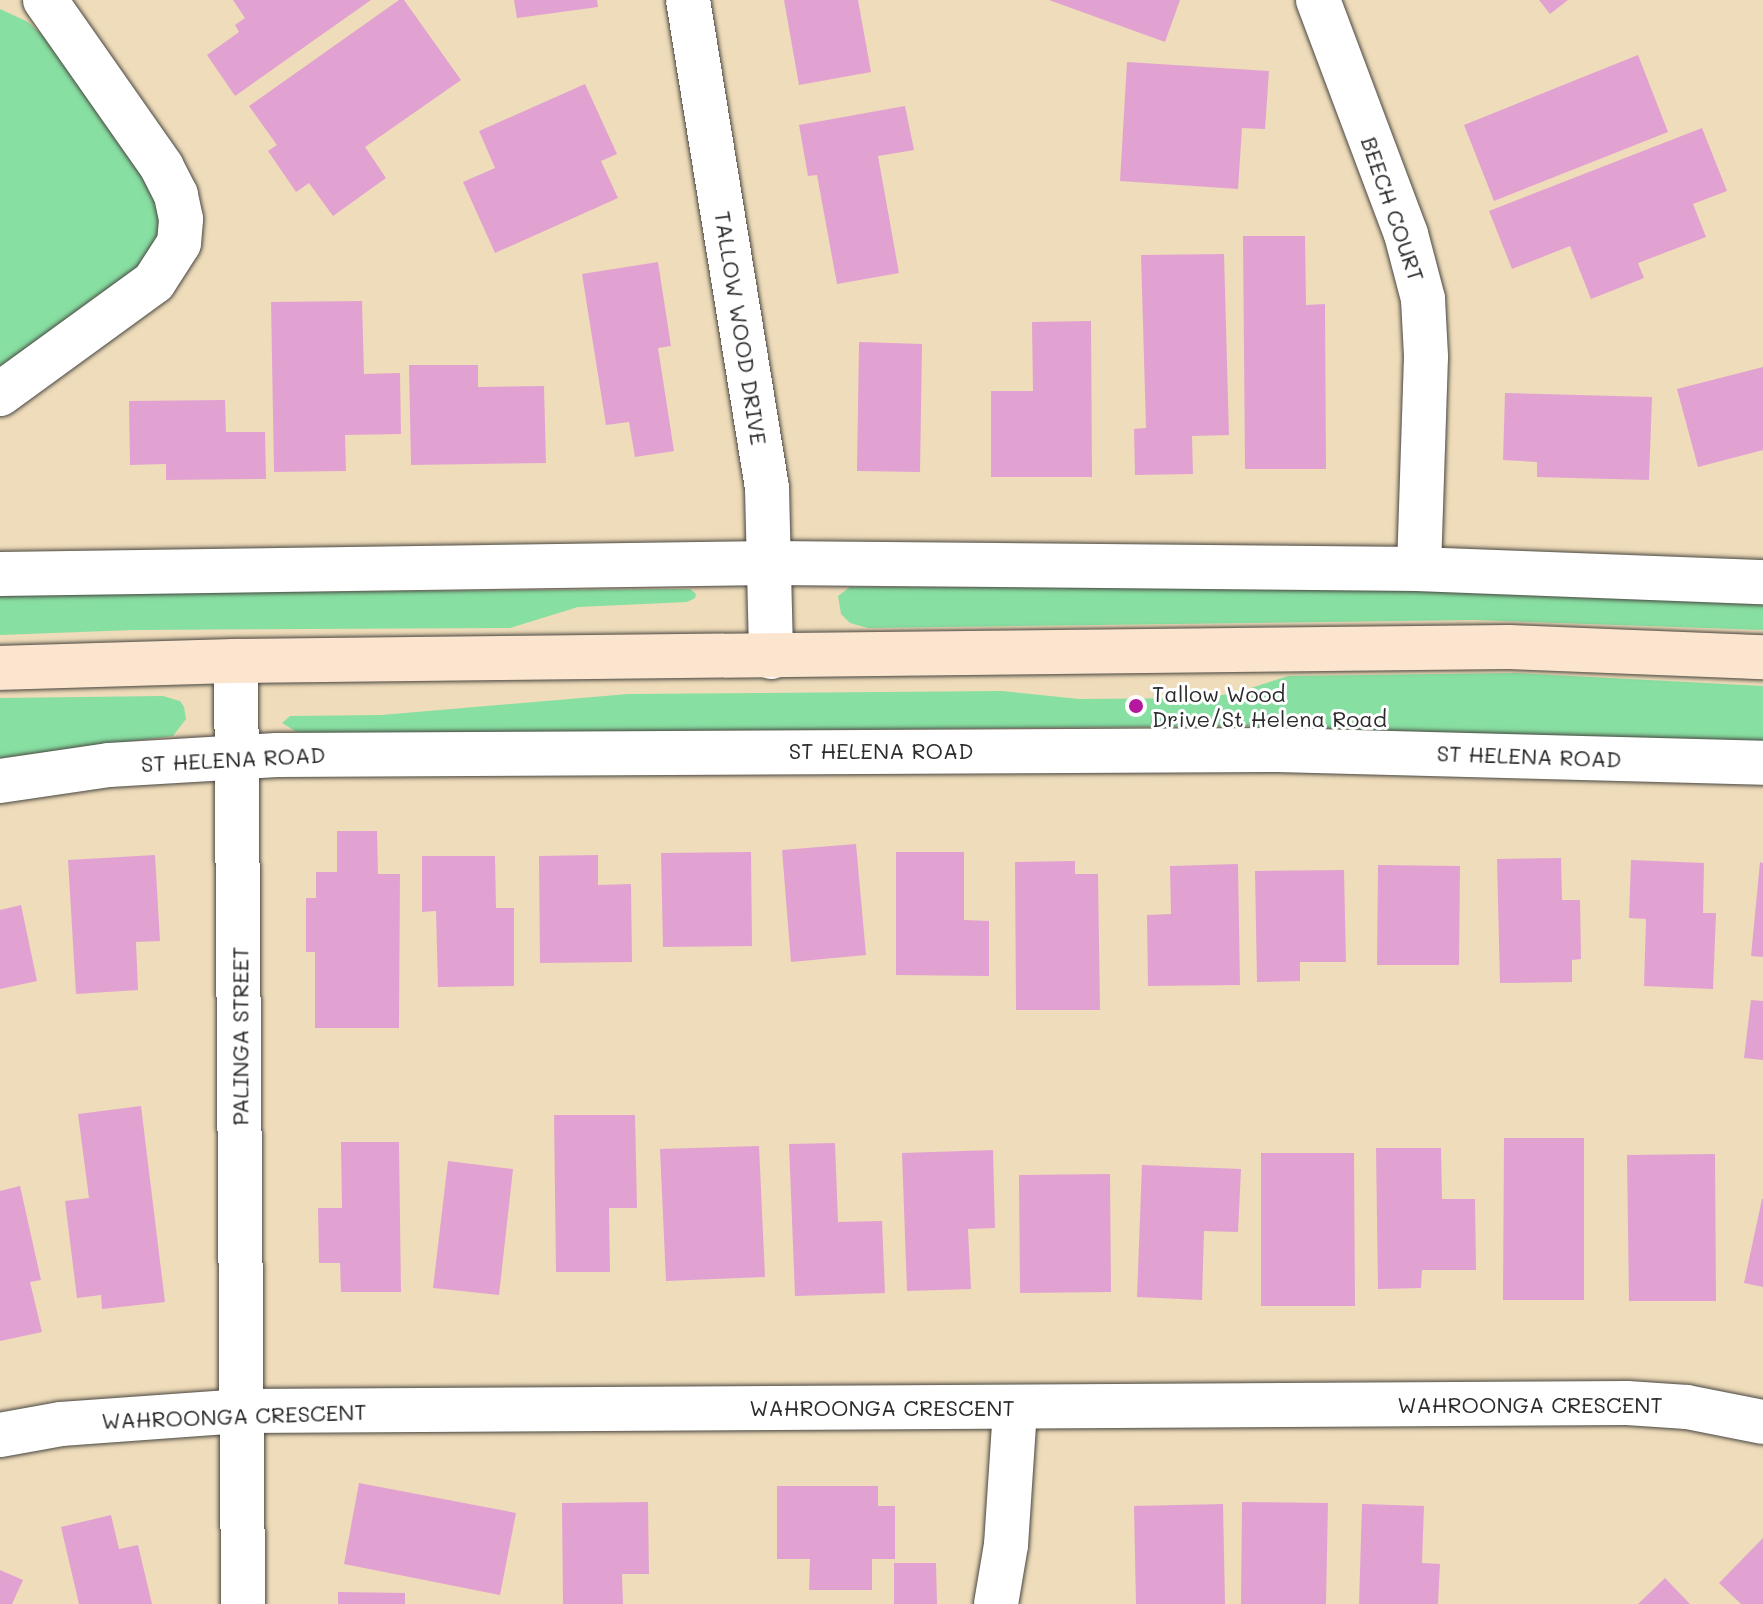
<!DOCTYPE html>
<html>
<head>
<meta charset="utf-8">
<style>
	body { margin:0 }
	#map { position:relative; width:1763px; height:1604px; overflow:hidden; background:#efdcba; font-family:Mali,sans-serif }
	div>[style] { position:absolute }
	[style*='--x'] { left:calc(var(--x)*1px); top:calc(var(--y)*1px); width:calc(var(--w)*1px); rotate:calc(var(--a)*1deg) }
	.green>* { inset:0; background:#88dfa2 }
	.building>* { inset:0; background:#e1a2d2 }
	.roads { filter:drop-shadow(0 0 2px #484640) drop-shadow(0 0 2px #484640) }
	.street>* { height:44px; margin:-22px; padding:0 22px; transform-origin:22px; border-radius:22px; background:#fff }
	.secondary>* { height:44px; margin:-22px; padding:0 22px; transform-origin:22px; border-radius:22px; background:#fce5cf }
	.dots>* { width:22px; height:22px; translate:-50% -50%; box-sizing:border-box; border:4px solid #fff; border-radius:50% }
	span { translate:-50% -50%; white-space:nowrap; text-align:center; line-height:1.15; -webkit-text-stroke:6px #fff; paint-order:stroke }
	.street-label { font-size:22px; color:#2b2b2b }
	.poi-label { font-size:22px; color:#2b2b2b }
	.left { translate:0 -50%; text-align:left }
</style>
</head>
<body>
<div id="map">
	<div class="green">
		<div style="clip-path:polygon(0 9px,28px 22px,51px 43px,148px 172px,163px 216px,152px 259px,0 373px)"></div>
		<div style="clip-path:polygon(850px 587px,1311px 588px,1763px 601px,1763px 630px,1474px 620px,868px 628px,850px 623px,841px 614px,838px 596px)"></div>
		<div style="clip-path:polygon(674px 589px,690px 589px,696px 594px,695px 598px,687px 602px,578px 607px,510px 628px,134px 630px,0 635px,0 594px)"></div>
		<div style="clip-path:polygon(1515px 673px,1763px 686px,1763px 743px,1251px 726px,339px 734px,297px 732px,282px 723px,290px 716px,381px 715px,628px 694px,1002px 691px,1079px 699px,1202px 698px,1235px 693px,1288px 676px)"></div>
		<div style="clip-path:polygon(163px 696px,180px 701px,184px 707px,186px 719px,173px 736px,0 758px,0 698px)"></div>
	</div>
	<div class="building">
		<div style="clip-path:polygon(233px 0,371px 0,235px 96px,207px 55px,239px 32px,235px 25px,245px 18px)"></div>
		<div style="clip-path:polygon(399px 0,404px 0,461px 80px,365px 147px,386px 178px,333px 216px,309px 183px,296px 192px,268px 151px,277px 145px,249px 106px)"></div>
		<div style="clip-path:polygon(514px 0,597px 0,598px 7px,517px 18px)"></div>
		<div style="clip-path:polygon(784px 0,858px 0,871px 72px,799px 85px)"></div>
		<div style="clip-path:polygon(1049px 0,1180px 0,1165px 42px)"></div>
		<div style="clip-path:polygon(1539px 0,1568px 0,1550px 14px)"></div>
		<div style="clip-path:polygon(1638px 55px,1668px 132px,1494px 201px,1464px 125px)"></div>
		<div style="clip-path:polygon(1127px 62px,1269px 71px,1265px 129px,1242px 128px,1238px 189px,1120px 181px)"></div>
		<div style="clip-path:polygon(585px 84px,617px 154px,601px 161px,618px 198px,495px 253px,463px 182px,495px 168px,479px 131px)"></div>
		<div style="clip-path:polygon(905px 106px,914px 150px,878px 156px,899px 273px,837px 284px,817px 175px,808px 176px,799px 125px)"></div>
		<div style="clip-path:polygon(1702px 128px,1727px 191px,1693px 204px,1706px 237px,1638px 263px,1644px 278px,1591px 299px,1570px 246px,1512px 269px,1489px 211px)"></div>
		<div style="clip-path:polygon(1243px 236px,1305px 236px,1306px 305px,1325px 304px,1326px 469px,1245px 469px)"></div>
		<div style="clip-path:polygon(1224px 254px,1229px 435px,1192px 436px,1193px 474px,1135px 475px,1134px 429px,1146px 428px,1141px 255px)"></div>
		<div style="clip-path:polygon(658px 262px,671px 346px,658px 348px,674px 451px,635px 457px,629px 422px,606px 425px,582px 274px)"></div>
		<div style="clip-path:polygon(362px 301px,364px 374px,400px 373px,401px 434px,345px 435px,346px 471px,274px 472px,271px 302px)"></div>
		<div style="clip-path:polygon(1091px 321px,1092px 477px,991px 477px,991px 391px,1033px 391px,1032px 322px)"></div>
		<div style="clip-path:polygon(859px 342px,922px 344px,920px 472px,857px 471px)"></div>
		<div style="clip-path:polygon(409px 365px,478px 365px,478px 387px,544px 386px,546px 463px,411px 465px)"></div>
		<div style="clip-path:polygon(1763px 367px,1763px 450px,1698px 467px,1677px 389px)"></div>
		<div style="clip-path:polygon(1505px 393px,1652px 397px,1649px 480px,1537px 477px,1537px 462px,1503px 460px)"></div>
		<div style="clip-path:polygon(225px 400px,226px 432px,265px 432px,266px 479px,166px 480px,166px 464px,130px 465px,129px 401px)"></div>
		<div style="clip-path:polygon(337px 831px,377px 831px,378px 874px,400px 874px,399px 1028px,315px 1028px,315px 952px,306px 952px,306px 898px,316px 898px,316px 872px,337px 872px)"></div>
		<div style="clip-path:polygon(856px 844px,866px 955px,791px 962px,782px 850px)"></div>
		<div style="clip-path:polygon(751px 852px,752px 946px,663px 947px,661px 853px)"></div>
		<div style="clip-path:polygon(896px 852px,964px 852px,964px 920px,989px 921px,989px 976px,896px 975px)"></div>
		<div style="clip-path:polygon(155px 855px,160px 941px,136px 942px,138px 990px,76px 994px,68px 860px)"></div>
		<div style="clip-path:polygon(598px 855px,598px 885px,631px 884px,632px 962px,540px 963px,539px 856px)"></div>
		<div style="clip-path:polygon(422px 856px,495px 856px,496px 908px,514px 908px,514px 986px,438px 987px,436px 911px,422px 912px)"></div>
		<div style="clip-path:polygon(1561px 858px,1562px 900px,1580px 900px,1581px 959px,1572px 960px,1572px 982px,1500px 983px,1497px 859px)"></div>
		<div style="clip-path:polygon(1631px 860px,1704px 863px,1703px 913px,1716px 913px,1713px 989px,1644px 986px,1646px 919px,1629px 918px)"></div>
		<div style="clip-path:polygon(1075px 861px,1075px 874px,1098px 874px,1100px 1010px,1016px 1010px,1015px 862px)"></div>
		<div style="clip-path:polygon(1760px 862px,1763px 863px,1763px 957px,1751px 956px)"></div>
		<div style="clip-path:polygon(1238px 864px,1240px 985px,1148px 986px,1147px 915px,1171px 914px,1170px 866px)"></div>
		<div style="clip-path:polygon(1378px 865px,1460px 866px,1459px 965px,1377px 965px)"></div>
		<div style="clip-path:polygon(1344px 870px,1346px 962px,1300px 962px,1300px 981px,1257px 982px,1255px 871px)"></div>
		<div style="clip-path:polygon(21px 905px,37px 981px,0 989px,0 910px)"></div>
		<div style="clip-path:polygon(1751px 1000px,1763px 1001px,1763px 1060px,1744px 1058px)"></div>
		<div style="clip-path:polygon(141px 1106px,165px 1302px,102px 1309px,101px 1295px,77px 1298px,65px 1201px,89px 1198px,78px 1114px)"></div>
		<div style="clip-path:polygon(554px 1115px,635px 1115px,637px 1208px,609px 1208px,610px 1272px,556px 1272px)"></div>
		<div style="clip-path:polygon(1504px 1138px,1584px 1138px,1584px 1300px,1503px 1300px)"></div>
		<div style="clip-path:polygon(341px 1142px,399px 1142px,401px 1292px,341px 1292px,340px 1263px,319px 1263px,318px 1208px,342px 1208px)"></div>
		<div style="clip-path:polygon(835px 1143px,838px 1222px,882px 1221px,885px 1293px,795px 1296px,789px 1144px)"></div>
		<div style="clip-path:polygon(759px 1146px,765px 1277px,666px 1281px,660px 1149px)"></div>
		<div style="clip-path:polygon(1376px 1148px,1441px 1148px,1442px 1199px,1475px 1199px,1476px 1270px,1422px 1270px,1421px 1288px,1378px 1289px)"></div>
		<div style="clip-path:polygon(993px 1150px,995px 1228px,968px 1229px,971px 1289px,907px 1291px,902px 1153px)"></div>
		<div style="clip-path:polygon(1261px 1153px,1354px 1153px,1355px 1306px,1261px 1306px)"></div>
		<div style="clip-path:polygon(1715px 1154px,1716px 1301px,1629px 1301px,1627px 1155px)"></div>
		<div style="clip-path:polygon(448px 1161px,513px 1169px,499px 1295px,433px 1288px)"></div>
		<div style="clip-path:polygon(1142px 1165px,1241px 1169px,1238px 1232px,1204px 1231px,1202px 1300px,1137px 1297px)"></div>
		<div style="clip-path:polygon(1110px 1174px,1111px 1292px,1020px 1293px,1019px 1175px)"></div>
		<div style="clip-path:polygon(20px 1186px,41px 1280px,30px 1282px,42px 1332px,0 1341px,0 1191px)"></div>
		<div style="clip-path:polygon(1762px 1199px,1763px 1199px,1763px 1287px,1744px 1283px)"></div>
		<div style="clip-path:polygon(359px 1483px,516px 1513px,500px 1595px,344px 1564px)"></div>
		<div style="clip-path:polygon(777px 1486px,878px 1486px,878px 1506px,895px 1506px,895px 1559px,872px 1559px,872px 1590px,809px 1590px,810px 1559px,777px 1559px)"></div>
		<div style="clip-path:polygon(648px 1502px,649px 1574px,622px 1574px,623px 1604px,563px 1604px,562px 1503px)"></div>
		<div style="clip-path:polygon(1242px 1502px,1328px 1503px,1326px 1604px,1241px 1604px)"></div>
		<div style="clip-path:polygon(1223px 1504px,1225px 1604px,1136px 1604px,1134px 1506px)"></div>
		<div style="clip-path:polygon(1362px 1504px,1424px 1506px,1422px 1563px,1440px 1564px,1438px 1604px,1359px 1604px)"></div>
		<div style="clip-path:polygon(111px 1515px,119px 1549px,138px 1545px,152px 1604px,79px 1604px,61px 1527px)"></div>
		<div style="clip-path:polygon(1763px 1538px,1763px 1604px,1741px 1604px,1719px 1583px)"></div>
		<div style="clip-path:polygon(894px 1563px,936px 1563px,937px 1604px,894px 1604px)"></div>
		<div style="clip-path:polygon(0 1570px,23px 1580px,12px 1604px,0 1604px)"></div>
		<div style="clip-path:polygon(1665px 1578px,1690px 1604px,1638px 1604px)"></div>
		<div style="clip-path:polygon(338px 1592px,405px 1593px,405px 1604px,338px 1604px)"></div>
	</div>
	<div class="roads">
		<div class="street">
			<div style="--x:688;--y:0;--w:494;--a:80.8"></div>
			<div style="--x:767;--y:488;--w:169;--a:88.6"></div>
			<div style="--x:1318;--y:0;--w:250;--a:69.4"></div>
			<div style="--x:1406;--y:234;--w:67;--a:75.3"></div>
			<div style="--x:1423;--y:299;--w:58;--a:87"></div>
			<div style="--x:1426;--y:357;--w:212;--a:91.9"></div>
			<div style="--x:0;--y:394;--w:190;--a:-36"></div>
			<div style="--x:154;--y:282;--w:46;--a:-57.3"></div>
			<div style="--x:179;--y:243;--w:24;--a:-85"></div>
			<div style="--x:181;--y:219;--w:25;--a:-102"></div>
			<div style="--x:176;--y:195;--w:31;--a:-117"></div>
			<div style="--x:162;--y:167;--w:204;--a:-125"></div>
			<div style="--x:0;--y:574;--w:770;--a:-0.82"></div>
			<div style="--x:770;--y:563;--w:649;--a:0.53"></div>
			<div style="--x:1419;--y:569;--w:344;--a:2.2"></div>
			<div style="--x:236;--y:661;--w:943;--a:89.57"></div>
			<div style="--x:0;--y:781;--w:110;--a:-8.4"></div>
			<div style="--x:109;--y:765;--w:168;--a:-3.4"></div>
			<div style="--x:277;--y:755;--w:1000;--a:-0.29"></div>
			<div style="--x:1277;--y:750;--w:486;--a:1.5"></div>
			<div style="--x:0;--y:1435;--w:62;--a:-10.2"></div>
			<div style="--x:61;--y:1424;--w:183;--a:-4.1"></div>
			<div style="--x:244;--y:1411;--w:1383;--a:-0.33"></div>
			<div style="--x:1627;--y:1403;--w:60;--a:3.8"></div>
			<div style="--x:1687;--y:1407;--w:77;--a:11.2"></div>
			<div style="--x:996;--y:1604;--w:60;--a:-80.4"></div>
			<div style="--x:1006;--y:1545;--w:137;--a:-86.2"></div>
		</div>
		<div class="secondary">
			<div style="--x:0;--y:668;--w:236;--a:-1.7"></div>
			<div style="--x:236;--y:661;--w:1273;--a:-0.63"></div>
			<div style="--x:1509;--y:647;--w:254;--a:2.3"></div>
		</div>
	</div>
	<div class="dots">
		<div style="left:1136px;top:706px;background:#b5179e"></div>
	</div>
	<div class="street-label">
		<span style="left:1393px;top:209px;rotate:71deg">BEECH COURT</span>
		<span style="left:741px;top:328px;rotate:81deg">TALLOW WOOD DRIVE</span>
		<span style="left:881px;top:751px">ST HELENA ROAD</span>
		<span style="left:1529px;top:756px;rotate:2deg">ST HELENA ROAD</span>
		<span style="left:233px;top:759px;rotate:-3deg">ST HELENA ROAD</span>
		<span style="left:240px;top:1036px;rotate:-90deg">PALINGA STREET</span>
		<span style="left:1530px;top:1405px">WAHROONGA CRESCENT</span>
		<span style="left:882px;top:1408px">WAHROONGA CRESCENT</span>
		<span style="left:234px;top:1416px;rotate:-2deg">WAHROONGA CRESCENT</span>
	</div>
	<div class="poi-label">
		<span class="left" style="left:1152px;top:706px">Tallow Wood<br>Drive/St Helena Road</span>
	</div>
</div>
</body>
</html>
